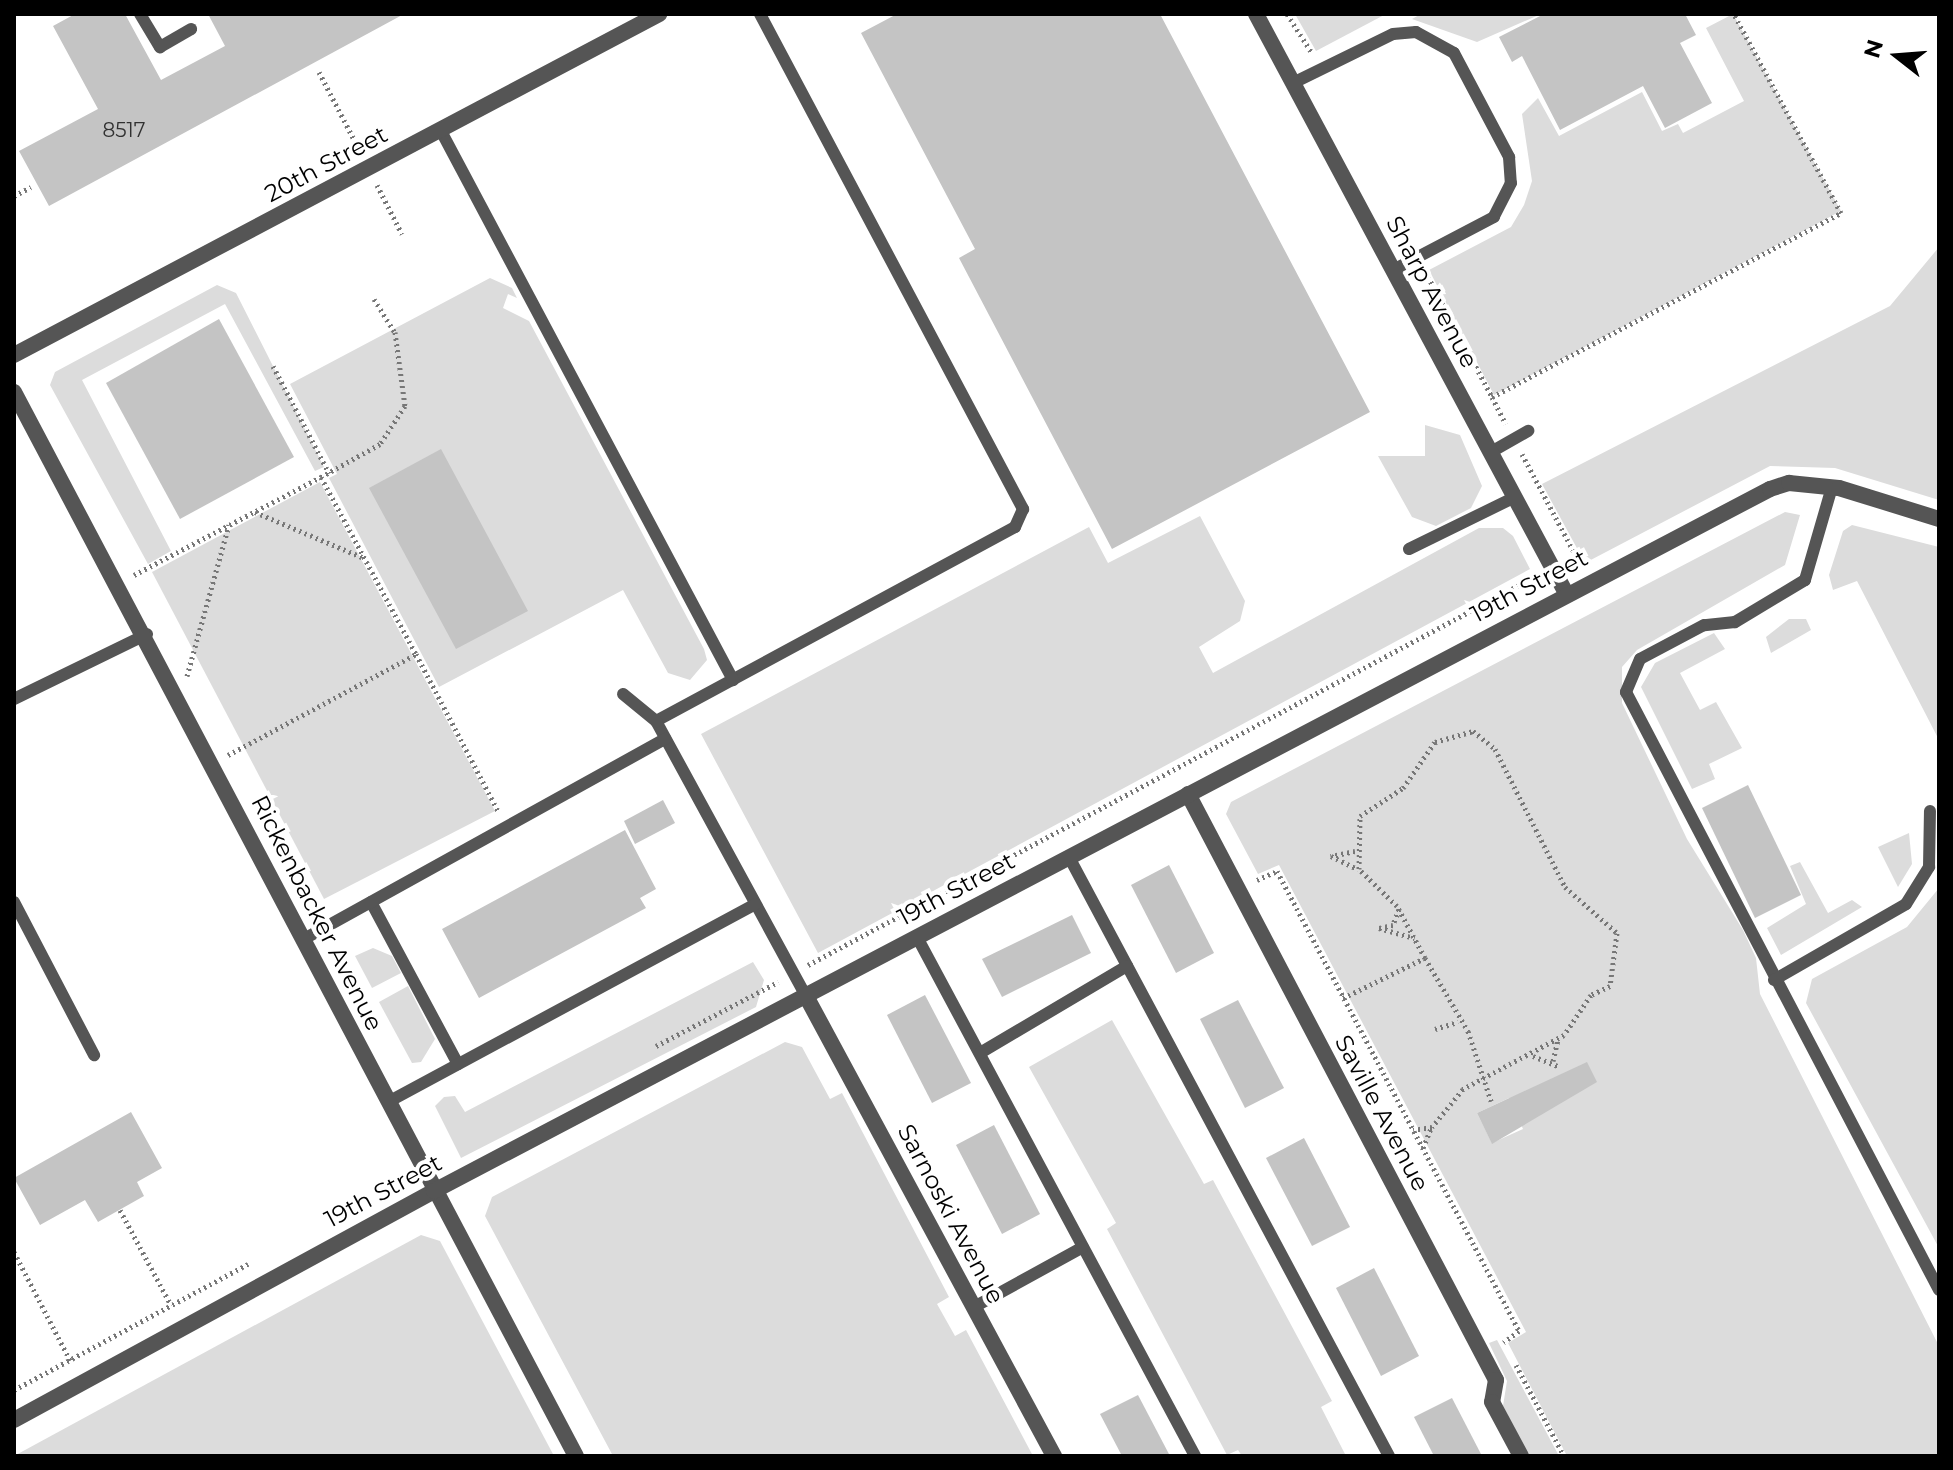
<!DOCTYPE html>
<html>
<head>
<meta charset="utf-8">
<style>
	body { margin:0 }
	#map { position:relative; width:1953px; height:1470px; overflow:hidden; background:#fff; font-family:Montserrat,sans-serif }
	div>[style] { position:absolute }
	[style*='--x'] { left:calc(var(--x)*1px); top:calc(var(--y)*1px); width:calc(var(--w)*1px); rotate:calc(var(--a)*1deg) }
	.green>* { inset:0; background:#dcdcdc }
	.building>* { inset:0; background:#c4c4c4 }
	.path>* { height:5px; margin-top:-2.5px; transform-origin:0; background:repeating-linear-gradient(90deg,#777 0 2px,transparent 0 6px) }
	.lane>* { height:12px; margin:-6px; padding:0 6px; transform-origin:6px; border-radius:6px; background:#555 }
	.street>* { height:16px; margin:-8px; padding:0 8px; transform-origin:8px; border-radius:8px; background:#555 }
	span { translate:-50% -50%; white-space:nowrap; text-align:center; line-height:1.15; -webkit-text-stroke:8px #fff; paint-order:stroke }
	.number-label { font-size:20px; color:#313131 }
	.number-label span { -webkit-text-stroke-width:0 }
	.street-label { font-size:24px; color:#000 }
	.frame { position:absolute; inset:0; border:16px solid #000; pointer-events:none }
	.north { position:absolute; left:1857px; top:16px; width:80px; height:80px; -webkit-text-stroke:6px #fff; paint-order:stroke; rotate:287deg; font-size:22px; font-weight:700; line-height:32px; text-align:center; color:#000 }
	.north::after { content:''; display:block; margin:auto; width:28px; height:36px; background:#000; clip-path:polygon(50% 0,100% 100%,50% 72%,0 100%) }
</style>
</head>
<body>
<div id="map">
	<div class="green">
		<div style="clip-path:polygon(1295px 14px,1386px 14px,1316px 51px)"></div>
		<div style="clip-path:polygon(1421px 14px,1541px 14px,1477px 42px,1412px 19px)"></div>
		<div style="clip-path:polygon(1733px 14px,1841px 211px,1494px 395px,1429px 270px,1511px 227px,1524px 205px,1532px 181px,1522px 114px,1538px 98px,1559px 136px,1642px 92px,1662px 131px,1678px 124px,1683px 133px,1744px 101px,1706px 28px)"></div>
		<div style="clip-path:polygon(1939px 247px,1939px 500px,1835px 468px,1770px 466px,1585px 563px,1542px 484px,1890px 306px)"></div>
		<div style="clip-path:polygon(490px 278px,512px 288px,517px 298px,508px 294px,503px 308px,529px 321px,704px 649px,707px 660px,690px 680px,668px 673px,623px 590px,439px 687px,329px 478px,337px 474px,290px 384px)"></div>
		<div style="clip-path:polygon(217px 285px,236px 293px,324px 467px,315px 471px,225px 304px,82px 380px,171px 551px,148px 564px,50px 385px,55px 372px)"></div>
		<div style="clip-path:polygon(1425px 425px,1460px 435px,1482px 486px,1471px 508px,1436px 526px,1412px 517px,1378px 456px,1425px 456px)"></div>
		<div style="clip-path:polygon(320px 482px,495px 811px,324px 899px,152px 572px)"></div>
		<div style="clip-path:polygon(evenodd,1785px 512px,1800px 515px,1785px 565px,1637px 650px,1622px 667px,1622px 703px,1687px 839px,1743px 930px,1756px 958px,1760px 994px,1939px 1346px,1939px 1456px,1567px 1456px,1508px 1343px,1526px 1332px,1279px 865px,1258px 874px,1226px 814px,1231px 802px,1785px 512px,1509px 1098px,1523px 1129px,1492px 1143px,1477px 1113px,1509px 1098px)"></div>
		<div style="clip-path:polygon(1200px 516px,1245px 601px,1240px 621px,1199px 647px,1213px 673px,1479px 528px,1503px 528px,1513px 536px,1530px 569px,818px 953px,701px 734px,1089px 527px,1108px 563px)"></div>
		<div style="clip-path:polygon(1852px 525px,1939px 547px,1939px 740px,1857px 581px,1833px 590px,1829px 575px,1843px 531px)"></div>
		<div style="clip-path:polygon(1789px 619px,1806px 619px,1811px 630px,1771px 653px,1766px 637px)"></div>
		<div style="clip-path:polygon(1714px 633px,1725px 649px,1680px 673px,1700px 710px,1716px 702px,1742px 748px,1709px 764px,1715px 779px,1692px 789px,1641px 687px,1655px 663px)"></div>
		<div style="clip-path:polygon(1909px 833px,1912px 864px,1898px 887px,1878px 847px)"></div>
		<div style="clip-path:polygon(1800px 862px,1828px 913px,1852px 900px,1862px 907px,1781px 955px,1767px 928px,1806px 904px,1790px 866px)"></div>
		<div style="clip-path:polygon(1939px 888px,1939px 1248px,1806px 1003px,1812px 979px,1907px 927px)"></div>
		<div style="clip-path:polygon(373px 948px,392px 956px,401px 973px,372px 988px,355px 956px)"></div>
		<div style="clip-path:polygon(753px 962px,764px 980px,756px 1007px,461px 1158px,435px 1106px,444px 1097px,455px 1096px,465px 1112px)"></div>
		<div style="clip-path:polygon(408px 986px,435px 1039px,421px 1062px,412px 1063px,379px 1002px)"></div>
		<div style="clip-path:polygon(1112px 1020px,1204px 1184px,1213px 1180px,1332px 1401px,1321px 1407px,1346px 1456px,1242px 1456px,1238px 1450px,1227px 1455px,1107px 1229px,1116px 1223px,1029px 1067px)"></div>
		<div style="clip-path:polygon(785px 1042px,802px 1047px,830px 1099px,842px 1093px,949px 1297px,937px 1304px,955px 1336px,966px 1330px,1033px 1456px,613px 1456px,485px 1216px,492px 1197px)"></div>
		<div style="clip-path:polygon(421px 1235px,440px 1241px,554px 1456px,14px 1456px)"></div>
		<div style="clip-path:polygon(1497px 1340px,1559px 1456px,1529px 1456px,1503px 1406px,1507px 1381px,1489px 1343px)"></div>
	</div>
	<div class="building">
		<div style="clip-path:polygon(75px 14px,125px 14px,161px 80px,225px 46px,208px 14px,404px 14px,49px 206px,19px 151px,98px 109px,53px 26px)"></div>
		<div style="clip-path:polygon(897px 14px,1160px 14px,1370px 412px,1112px 549px,959px 258px,975px 249px,861px 33px)"></div>
		<div style="clip-path:polygon(1544px 14px,1685px 14px,1696px 35px,1680px 43px,1712px 103px,1665px 128px,1643px 86px,1560px 130px,1522px 56px,1512px 62px,1499px 37px)"></div>
		<div style="clip-path:polygon(219px 319px,294px 457px,180px 519px,106px 383px)"></div>
		<div style="clip-path:polygon(441px 449px,528px 611px,456px 649px,369px 488px)"></div>
		<div style="clip-path:polygon(1748px 785px,1801px 895px,1755px 918px,1702px 808px)"></div>
		<div style="clip-path:polygon(663px 800px,675px 823px,635px 844px,624px 821px)"></div>
		<div style="clip-path:polygon(625px 830px,656px 889px,640px 898px,646px 908px,479px 998px,442px 929px)"></div>
		<div style="clip-path:polygon(1169px 865px,1214px 953px,1176px 973px,1131px 885px)"></div>
		<div style="clip-path:polygon(1072px 915px,1091px 953px,1002px 997px,982px 959px)"></div>
		<div style="clip-path:polygon(925px 995px,971px 1083px,932px 1103px,887px 1015px)"></div>
		<div style="clip-path:polygon(1238px 1000px,1284px 1088px,1245px 1108px,1200px 1019px)"></div>
		<div style="clip-path:polygon(1587px 1062px,1597px 1082px,1492px 1144px,1477px 1113px)"></div>
		<div style="clip-path:polygon(131px 1112px,162px 1168px,137px 1182px,144px 1196px,98px 1222px,85px 1200px,40px 1225px,14px 1178px)"></div>
		<div style="clip-path:polygon(994px 1125px,1040px 1214px,1002px 1234px,956px 1145px)"></div>
		<div style="clip-path:polygon(1304px 1138px,1350px 1227px,1312px 1246px,1266px 1158px)"></div>
		<div style="clip-path:polygon(1374px 1268px,1419px 1356px,1381px 1376px,1336px 1288px)"></div>
		<div style="clip-path:polygon(1138px 1395px,1170px 1456px,1122px 1456px,1100px 1414px)"></div>
		<div style="clip-path:polygon(1452px 1398px,1482px 1456px,1434px 1456px,1414px 1417px)"></div>
	</div>
	<div class="path">
		<div style="--x:1287;--y:14;--w:46;--a:57.3"></div>
		<div style="--x:319;--y:72;--w:89;--a:62.6"></div>
		<div style="--x:377;--y:185;--w:55;--a:63"></div>
		<div style="--x:14;--y:196;--w:19;--a:-28"></div>
		<div style="--x:1425;--y:271;--w:143;--a:62"></div>
		<div style="--x:1492;--y:397;--w:395;--a:-27.8"></div>
		<div style="--x:1841;--y:213;--w:226;--a:-118.3"></div>
		<div style="--x:374;--y:299;--w:39;--a:58"></div>
		<div style="--x:395;--y:332;--w:75;--a:82.3"></div>
		<div style="--x:405;--y:406;--w:45;--a:123.3"></div>
		<div style="--x:380;--y:444;--w:68;--a:150.8"></div>
		<div style="--x:321;--y:477;--w:201;--a:61.8"></div>
		<div style="--x:273;--y:366;--w:121;--a:62.4"></div>
		<div style="--x:1492;--y:397;--w:30;--a:63"></div>
		<div style="--x:1522;--y:454;--w:115;--a:62.1"></div>
		<div style="--x:1576;--y:556;--w:7;--a:153"></div>
		<div style="--x:255;--y:512;--w:118;--a:22.9"></div>
		<div style="--x:134;--y:575;--w:211;--a:-27.7"></div>
		<div style="--x:187;--y:676;--w:157;--a:-74.5"></div>
		<div style="--x:228;--y:755;--w:213;--a:-28.2"></div>
		<div style="--x:416;--y:654;--w:177;--a:62.4"></div>
		<div style="--x:1355;--y:851;--w:25;--a:168"></div>
		<div style="--x:1331;--y:856;--w:30;--a:26"></div>
		<div style="--x:1257;--y:880;--w:22;--a:-24"></div>
		<div style="--x:1277;--y:871;--w:520;--a:62.25"></div>
		<div style="--x:1519;--y:1331;--w:19;--a:144"></div>
		<div style="--x:1399;--y:909;--w:17;--a:111"></div>
		<div style="--x:1393;--y:925;--w:14;--a:168"></div>
		<div style="--x:1379;--y:928;--w:37;--a:16"></div>
		<div style="--x:1425;--y:958;--w:85;--a:59.5"></div>
		<div style="--x:1468;--y:1031;--w:74;--a:71.8"></div>
		<div style="--x:808;--y:965;--w:825;--a:-28.12"></div>
		<div style="--x:1343;--y:998;--w:91;--a:-26"></div>
		<div style="--x:1425;--y:958;--w:59;--a:-118.3"></div>
		<div style="--x:1397;--y:906;--w:53;--a:-135.8"></div>
		<div style="--x:1359;--y:869;--w:53;--a:-88.9"></div>
		<div style="--x:1360;--y:816;--w:51;--a:-33.1"></div>
		<div style="--x:1403;--y:788;--w:56;--a:-55.2"></div>
		<div style="--x:1435;--y:742;--w:40;--a:-16"></div>
		<div style="--x:1473;--y:731;--w:28;--a:39"></div>
		<div style="--x:1495;--y:749;--w:155;--a:63.1"></div>
		<div style="--x:1565;--y:887;--w:69;--a:41.5"></div>
		<div style="--x:1617;--y:933;--w:53;--a:97.5"></div>
		<div style="--x:1610;--y:986;--w:21;--a:155"></div>
		<div style="--x:1591;--y:995;--w:48;--a:124"></div>
		<div style="--x:1564;--y:1035;--w:115;--a:151.9"></div>
		<div style="--x:1463;--y:1089;--w:49;--a:129.2"></div>
		<div style="--x:1432;--y:1127;--w:19;--a:171"></div>
		<div style="--x:1435;--y:1029;--w:24;--a:-17"></div>
		<div style="--x:656;--y:1046;--w:138;--a:-27.7"></div>
		<div style="--x:1533;--y:1056;--w:29;--a:22"></div>
		<div style="--x:1553;--y:1061;--w:23;--a:-77"></div>
		<div style="--x:1423;--y:1148;--w:22;--a:-68"></div>
		<div style="--x:120;--y:1210;--w:108;--a:61.8"></div>
		<div style="--x:14;--y:1252;--w:122;--a:62.6"></div>
		<div style="--x:1516;--y:1365;--w:103;--a:62.2"></div>
		<div style="--x:14;--y:1390;--w:266;--a:-28.3"></div>
	</div>
	<div class="lane">
		<div style="--x:140;--y:14;--w:39;--a:59"></div>
		<div style="--x:160;--y:47;--w:36;--a:-30"></div>
		<div style="--x:760;--y:14;--w:561;--a:62.02"></div>
		<div style="--x:1023;--y:509;--w:20;--a:114"></div>
		<div style="--x:1015;--y:527;--w:408;--a:151.6"></div>
		<div style="--x:656;--y:721;--w:313;--a:61.4"></div>
		<div style="--x:1293;--y:83;--w:111;--a:-26.1"></div>
		<div style="--x:1393;--y:34;--w:23;--a:-5"></div>
		<div style="--x:1416;--y:32;--w:43;--a:28.9"></div>
		<div style="--x:1454;--y:53;--w:118;--a:62.1"></div>
		<div style="--x:1509;--y:157;--w:26;--a:86"></div>
		<div style="--x:1511;--y:183;--w:38;--a:117"></div>
		<div style="--x:1494;--y:217;--w:114;--a:152.3"></div>
		<div style="--x:441;--y:131;--w:622;--a:61.99"></div>
		<div style="--x:1491;--y:452;--w:43;--a:-29.6"></div>
		<div style="--x:1832;--y:487;--w:97;--a:106.2"></div>
		<div style="--x:1805;--y:580;--w:82;--a:149"></div>
		<div style="--x:1735;--y:622;--w:31;--a:174"></div>
		<div style="--x:1704;--y:625;--w:72;--a:152"></div>
		<div style="--x:1640;--y:659;--w:36;--a:113"></div>
		<div style="--x:1626;--y:692;--w:675;--a:62.37"></div>
		<div style="--x:1409;--y:549;--w:118;--a:-26.1"></div>
		<div style="--x:623;--y:694;--w:43;--a:39.3"></div>
		<div style="--x:14;--y:699;--w:148;--a:-26"></div>
		<div style="--x:1069;--y:857;--w:679;--a:61.89"></div>
		<div style="--x:14;--y:902;--w:173;--a:62.4"></div>
		<div style="--x:371;--y:902;--w:184;--a:61.8"></div>
		<div style="--x:917;--y:937;--w:589;--a:61.82"></div>
		<div style="--x:304;--y:939;--w:413;--a:-29"></div>
		<div style="--x:1774;--y:980;--w:152;--a:-29.9"></div>
		<div style="--x:1906;--y:904;--w:44;--a:-58.1"></div>
		<div style="--x:1929;--y:867;--w:56;--a:-89"></div>
		<div style="--x:980;--y:1053;--w:171;--a:-30.6"></div>
		<div style="--x:388;--y:1102;--w:417;--a:-28.3"></div>
		<div style="--x:974;--y:1307;--w:124;--a:-28.8"></div>
	</div>
	<div class="street">
		<div style="--x:1256;--y:14;--w:657;--a:61.84"></div>
		<div style="--x:14;--y:355;--w:730;--a:-27.86"></div>
		<div style="--x:14;--y:392;--w:1203;--a:62.16"></div>
		<div style="--x:1188;--y:794;--w:662;--a:62.27"></div>
		<div style="--x:1496;--y:1380;--w:22;--a:100"></div>
		<div style="--x:1492;--y:1402;--w:61;--a:61.8"></div>
		<div style="--x:806;--y:996;--w:523;--a:61.67"></div>
		<div style="--x:14;--y:1420;--w:478;--a:-28.6"></div>
		<div style="--x:434;--y:1191;--w:1509;--a:-27.72"></div>
		<div style="--x:1770;--y:489;--w:20;--a:-18"></div>
		<div style="--x:1789;--y:483;--w:50;--a:5.7"></div>
		<div style="--x:1839;--y:488;--w:105;--a:17.2"></div>
	</div>
	<div class="number-label">
		<span style="left:124px;top:130px">8517</span>
	</div>
	<div class="street-label">
		<span style="left:326px;top:164px;rotate:-28deg">20th Street</span>
		<span style="left:1432px;top:292px;rotate:62deg">Sharp Avenue</span>
		<span style="left:1529px;top:586px;rotate:-28deg">19th Street</span>
		<span style="left:956px;top:889px;rotate:-28deg">19th Street</span>
		<span style="left:317px;top:913px;rotate:63deg">Rickenbacker Avenue</span>
		<span style="left:1382px;top:1113px;rotate:62deg">Saville Avenue</span>
		<span style="left:383px;top:1191px;rotate:-28deg">19th Street</span>
		<span style="left:951px;top:1214px;rotate:62deg">Sarnoski Avenue</span>
	</div>
	<div class="frame"></div>
	<div class="north">N</div>
</div>
</body>
</html>
